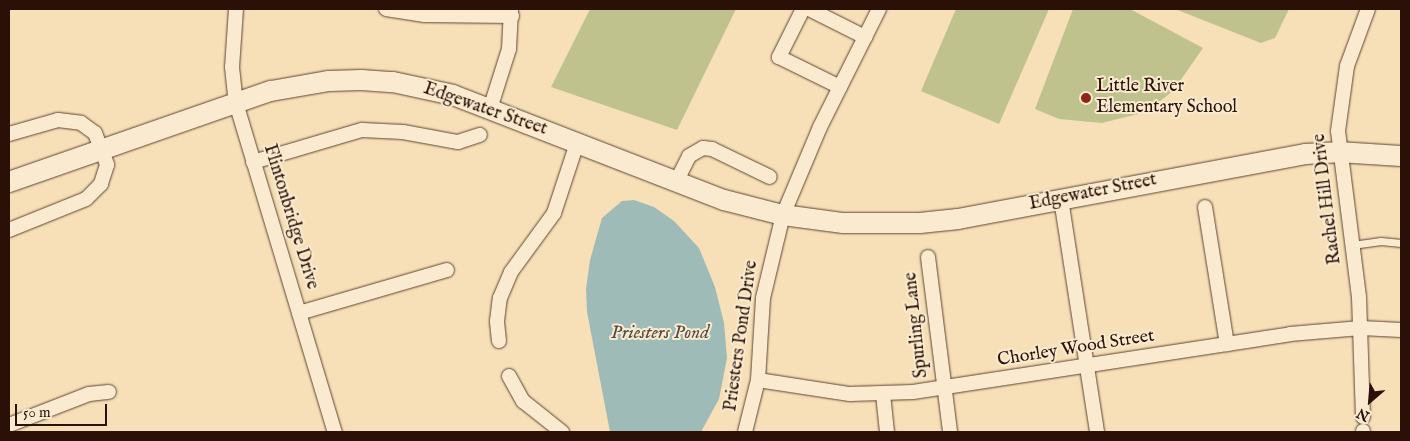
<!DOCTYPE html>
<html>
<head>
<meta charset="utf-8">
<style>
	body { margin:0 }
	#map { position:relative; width:1410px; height:441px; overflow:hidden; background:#f7e0b7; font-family:"IM FELL English",serif }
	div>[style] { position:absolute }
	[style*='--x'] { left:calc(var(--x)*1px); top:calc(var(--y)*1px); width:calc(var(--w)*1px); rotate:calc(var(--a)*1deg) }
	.green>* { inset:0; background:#bfc28d }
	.water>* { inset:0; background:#9fbbb7 }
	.roads { filter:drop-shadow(0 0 1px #5d4432) drop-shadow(0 0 1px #5d4432) }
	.lane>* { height:7px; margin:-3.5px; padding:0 3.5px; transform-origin:3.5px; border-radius:3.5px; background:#faebd0 }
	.street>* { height:14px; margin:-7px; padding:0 7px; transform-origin:7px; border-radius:7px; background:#faebd0 }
	.secondary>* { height:20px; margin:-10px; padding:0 10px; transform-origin:10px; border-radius:10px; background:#faebd0 }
	.dots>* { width:14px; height:14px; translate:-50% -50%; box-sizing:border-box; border:2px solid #faebd0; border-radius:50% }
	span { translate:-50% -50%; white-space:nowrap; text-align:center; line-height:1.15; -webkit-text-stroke:4px #faebd0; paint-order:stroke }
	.poi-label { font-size:18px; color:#2a1006 }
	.left { translate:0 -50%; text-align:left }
	.street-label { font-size:18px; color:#2a1006 }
	.water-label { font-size:19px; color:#534c44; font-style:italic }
	.frame { position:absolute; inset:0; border:10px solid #2a1006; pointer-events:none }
	.north { position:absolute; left:1345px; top:376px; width:50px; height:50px; -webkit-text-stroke:4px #faebd0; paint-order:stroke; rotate:207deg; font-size:14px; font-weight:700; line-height:20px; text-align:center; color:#2a1006 }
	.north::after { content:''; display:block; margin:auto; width:18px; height:22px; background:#2a1006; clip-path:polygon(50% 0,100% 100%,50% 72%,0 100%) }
	.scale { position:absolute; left:15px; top:404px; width:92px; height:22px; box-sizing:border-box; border:2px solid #2a1006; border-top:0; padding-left:6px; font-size:15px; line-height:18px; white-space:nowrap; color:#2a1006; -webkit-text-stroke:4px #faebd0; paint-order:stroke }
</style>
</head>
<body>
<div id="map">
	<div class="green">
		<div style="clip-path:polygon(590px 9px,736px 9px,677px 130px,551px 87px)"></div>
		<div style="clip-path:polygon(956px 9px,1049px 9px,999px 124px,921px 91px)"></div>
		<div style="clip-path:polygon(1073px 9px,1130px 9px,1203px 48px,1173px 91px,1146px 112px,1102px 123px,1059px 119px,1035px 109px)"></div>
		<div style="clip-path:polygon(1175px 9px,1289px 9px,1275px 38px,1261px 43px)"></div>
	</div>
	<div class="water">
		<div style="clip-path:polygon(634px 200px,654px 207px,674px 221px,699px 248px,715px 287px,724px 323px,727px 358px,719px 399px,701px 432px,610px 432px,587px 312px,586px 289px,590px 260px,602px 218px,622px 201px)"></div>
	</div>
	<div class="roads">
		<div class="lane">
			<div style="--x:1352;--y:245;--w:29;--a:-8"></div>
			<div style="--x:1381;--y:241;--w:20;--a:6"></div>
		</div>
		<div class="street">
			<div style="--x:236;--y:9;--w:58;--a:93.9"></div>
			<div style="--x:232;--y:67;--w:36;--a:84"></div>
			<div style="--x:236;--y:103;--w:344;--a:73.3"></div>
			<div style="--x:386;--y:9;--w:39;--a:9"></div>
			<div style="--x:425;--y:15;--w:87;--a:0.7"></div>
			<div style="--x:803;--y:9;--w:54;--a:116.6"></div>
			<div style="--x:779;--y:57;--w:68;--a:26.2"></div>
			<div style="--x:809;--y:9;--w:63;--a:26.6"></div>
			<div style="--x:490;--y:109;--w:63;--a:-72.4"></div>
			<div style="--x:509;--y:49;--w:40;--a:-87.1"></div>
			<div style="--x:9;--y:134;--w:51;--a:-15.9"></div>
			<div style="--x:58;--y:120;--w:23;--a:7"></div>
			<div style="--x:81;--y:123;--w:17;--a:36"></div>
			<div style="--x:95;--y:133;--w:34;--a:69"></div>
			<div style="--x:107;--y:165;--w:20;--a:108"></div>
			<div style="--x:101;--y:184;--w:21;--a:135"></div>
			<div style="--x:86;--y:199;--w:83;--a:158.1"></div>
			<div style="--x:253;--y:162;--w:114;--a:-16.4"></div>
			<div style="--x:362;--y:130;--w:41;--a:2.8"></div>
			<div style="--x:403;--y:132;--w:56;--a:10.3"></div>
			<div style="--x:458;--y:142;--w:23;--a:-18"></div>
			<div style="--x:676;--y:182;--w:29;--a:-63"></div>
			<div style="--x:689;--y:156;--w:16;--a:-30"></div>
			<div style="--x:703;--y:148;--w:9;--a:6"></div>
			<div style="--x:712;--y:149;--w:64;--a:25.8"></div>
			<div style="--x:1061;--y:199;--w:236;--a:81.2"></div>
			<div style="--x:1205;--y:207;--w:139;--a:80.9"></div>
			<div style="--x:928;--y:257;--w:176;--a:82.8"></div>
			<div style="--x:299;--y:313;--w:154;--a:-16.2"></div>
			<div style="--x:499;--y:341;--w:20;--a:-96"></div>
			<div style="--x:497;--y:321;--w:23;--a:-83"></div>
			<div style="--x:500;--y:298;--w:28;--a:-67"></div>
			<div style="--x:511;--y:272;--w:73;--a:-53.9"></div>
			<div style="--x:554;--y:213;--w:74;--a:-71.8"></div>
			<div style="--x:509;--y:376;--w:29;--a:61"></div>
			<div style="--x:523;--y:401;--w:50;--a:38.5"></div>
			<div style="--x:758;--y:380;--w:93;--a:8.7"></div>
			<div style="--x:850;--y:394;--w:63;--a:-1.8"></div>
			<div style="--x:913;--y:392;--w:381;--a:-8.7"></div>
			<div style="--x:1290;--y:334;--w:71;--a:-4.8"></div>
			<div style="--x:1361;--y:328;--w:40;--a:2.9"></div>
			<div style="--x:883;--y:394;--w:38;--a:84"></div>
			<div style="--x:1363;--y:417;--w:120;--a:-91.9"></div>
			<div style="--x:1359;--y:297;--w:167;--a:-97.2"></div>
			<div style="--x:1338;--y:131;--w:66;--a:-82.1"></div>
			<div style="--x:1347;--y:66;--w:61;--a:-69.8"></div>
			<div style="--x:9;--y:425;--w:86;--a:-21.2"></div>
			<div style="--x:89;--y:394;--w:20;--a:-6"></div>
			<div style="--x:1363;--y:431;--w:1;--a:90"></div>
			<div style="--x:745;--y:432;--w:54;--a:-76"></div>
			<div style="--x:758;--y:380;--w:82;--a:-86.5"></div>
			<div style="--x:763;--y:298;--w:85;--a:-76.5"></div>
			<div style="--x:783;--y:215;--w:95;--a:-67.2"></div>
			<div style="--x:820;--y:127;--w:132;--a:-63.4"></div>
		</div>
		<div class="secondary">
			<div style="--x:9;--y:182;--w:277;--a:-19.2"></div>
			<div style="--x:271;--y:91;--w:59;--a:-9.8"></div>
			<div style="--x:329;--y:81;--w:32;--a:-2"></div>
			<div style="--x:361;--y:80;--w:32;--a:4"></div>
			<div style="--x:393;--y:82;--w:61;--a:12.2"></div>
			<div style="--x:453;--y:95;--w:291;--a:21.2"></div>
			<div style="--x:724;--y:200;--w:61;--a:14.3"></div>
			<div style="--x:783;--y:215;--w:61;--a:7.6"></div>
			<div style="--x:843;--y:223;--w:77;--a:0"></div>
			<div style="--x:920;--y:223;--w:38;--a:-6"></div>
			<div style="--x:958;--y:219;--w:353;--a:-10.6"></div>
			<div style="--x:1305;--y:154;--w:33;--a:-3"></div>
			<div style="--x:1338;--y:152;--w:63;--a:3.6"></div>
		</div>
	</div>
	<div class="dots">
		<div style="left:1086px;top:98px;background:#8f2418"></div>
	</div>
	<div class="poi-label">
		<span class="left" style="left:1096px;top:98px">Little River<br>Elementary School</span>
	</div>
	<div class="street-label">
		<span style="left:485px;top:110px;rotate:19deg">Edgewater Street</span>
		<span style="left:1093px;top:193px;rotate:-11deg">Edgewater Street</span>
		<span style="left:1328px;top:199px;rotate:-97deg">Rachel Hill Drive</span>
		<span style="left:290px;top:217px;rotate:73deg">Flintonbridge Drive</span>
		<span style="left:917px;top:325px;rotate:-96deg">Spurling Lane</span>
		<span style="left:742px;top:336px;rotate:-82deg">Priesters Pond Drive</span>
		<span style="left:1076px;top:349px;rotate:-9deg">Chorley Wood Street</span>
	</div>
	<div class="water-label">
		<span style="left:660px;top:334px">Priesters Pond</span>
	</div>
	<div class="frame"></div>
	<div class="north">N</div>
	<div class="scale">50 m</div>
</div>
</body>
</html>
